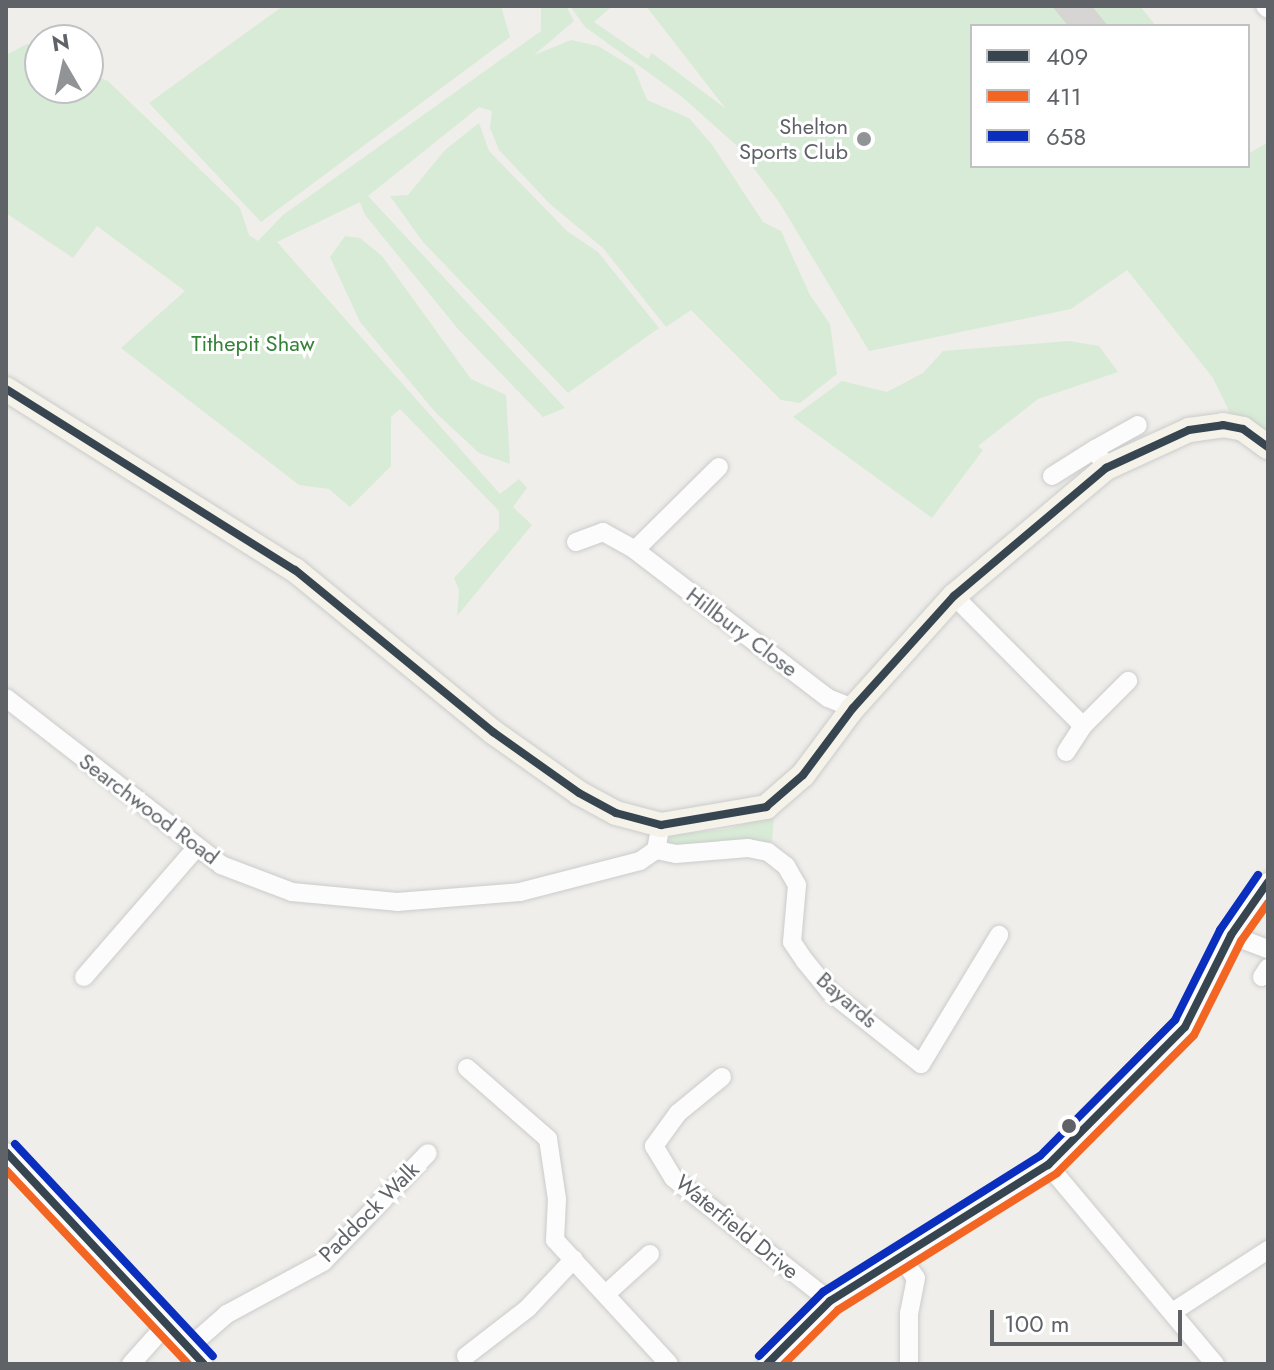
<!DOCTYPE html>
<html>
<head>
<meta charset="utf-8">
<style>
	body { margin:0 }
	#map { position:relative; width:1274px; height:1370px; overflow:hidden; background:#efeeea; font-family:Jost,sans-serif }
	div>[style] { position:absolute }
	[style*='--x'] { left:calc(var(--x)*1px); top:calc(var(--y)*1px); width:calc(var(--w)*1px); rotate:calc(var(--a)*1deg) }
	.green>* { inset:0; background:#d8ebd6 }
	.building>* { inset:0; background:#d6d5d3 }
	.roads { filter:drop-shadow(0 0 2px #cbcccc) drop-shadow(0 0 2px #cbcccc) }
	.minor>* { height:18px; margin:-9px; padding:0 9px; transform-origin:9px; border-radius:9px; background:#fdfcfc }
	.major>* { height:24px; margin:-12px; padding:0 12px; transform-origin:12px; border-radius:12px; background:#f4f2e9 }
	.bus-1>* { height:8px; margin:-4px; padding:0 4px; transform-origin:4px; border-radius:4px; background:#36454f }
	.bus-2>* { height:8px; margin:-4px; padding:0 4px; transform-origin:4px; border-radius:4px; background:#f26522 }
	.bus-3>* { height:8px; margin:-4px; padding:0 4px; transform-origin:4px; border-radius:4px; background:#0a2ebe }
	.dots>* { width:22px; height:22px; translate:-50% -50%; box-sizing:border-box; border:4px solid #fff; border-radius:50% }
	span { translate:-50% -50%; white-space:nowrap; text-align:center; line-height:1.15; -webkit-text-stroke:6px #fff; paint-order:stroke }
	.poi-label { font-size:22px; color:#5f6368 }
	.right { translate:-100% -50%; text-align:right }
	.park-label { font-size:22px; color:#348238 }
	.street-label { font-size:22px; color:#5f6368 }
	.frame { position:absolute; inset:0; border:8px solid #5f6368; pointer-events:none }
	.legend { position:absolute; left:970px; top:24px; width:280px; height:144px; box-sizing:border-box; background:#fff; border:2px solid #bfc1c3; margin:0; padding:10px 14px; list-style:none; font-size:24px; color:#5f6368 }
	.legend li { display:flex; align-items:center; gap:16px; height:40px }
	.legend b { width:40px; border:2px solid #bfc1c3 }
	.north { position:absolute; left:24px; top:24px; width:80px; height:80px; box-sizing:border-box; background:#fff; border:2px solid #bfc1c3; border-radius:50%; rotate:351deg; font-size:22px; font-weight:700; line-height:32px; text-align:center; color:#5f6368 }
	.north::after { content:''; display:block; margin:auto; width:28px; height:36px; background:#919496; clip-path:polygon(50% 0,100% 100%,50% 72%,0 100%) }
	.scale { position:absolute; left:990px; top:1310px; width:192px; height:36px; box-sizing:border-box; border:4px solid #5f6368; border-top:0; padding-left:10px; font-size:24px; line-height:28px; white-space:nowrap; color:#5f6368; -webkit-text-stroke:6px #fff; paint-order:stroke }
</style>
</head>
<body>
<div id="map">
	<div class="green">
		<div style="clip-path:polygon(283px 6px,501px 6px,510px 37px,261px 222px,149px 103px)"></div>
		<div style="clip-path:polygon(541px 6px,566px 6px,574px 21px,534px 55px,571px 40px,598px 46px,634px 68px,647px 100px,689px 118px,713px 146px,763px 222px,781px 231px,810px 295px,830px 324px,837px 374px,800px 403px,781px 400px,691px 310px,666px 327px,603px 248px,550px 204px,499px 150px,490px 128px,492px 111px,479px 107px,368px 196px,565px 408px,543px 417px,458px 329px,365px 215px,360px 202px,277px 242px,500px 494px,519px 479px,527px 488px,513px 507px,532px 525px,457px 616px,459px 590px,454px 578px,499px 529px,499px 511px,400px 409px,391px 417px,391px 466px,350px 507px,329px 489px,299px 485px,121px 348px,185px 291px,97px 226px,73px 258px,6px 213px,6px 55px,27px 44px,40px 50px,40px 88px,88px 88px,88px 72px,108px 81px,240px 208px,249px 235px,258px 241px,283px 215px,541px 31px)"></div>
		<div style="clip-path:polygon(570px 6px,612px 6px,594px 22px,648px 59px,652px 53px,726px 109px,646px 6px,1140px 6px,1156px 26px,972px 26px,972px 166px,1248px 166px,1248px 154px,1268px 142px,1268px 434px,1231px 415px,1213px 378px,1127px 270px,1071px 309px,869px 351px,779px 202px,736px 145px,681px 96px,585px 27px)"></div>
		<div style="clip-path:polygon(479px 123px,489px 151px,567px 231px,598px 252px,659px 328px,568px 393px,423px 242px,390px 196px,408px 195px,445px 150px)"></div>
		<div style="clip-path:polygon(345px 236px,360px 238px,382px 256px,471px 379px,506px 395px,510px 464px,479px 453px,436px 413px,360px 322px,330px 257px)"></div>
		<div style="clip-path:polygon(1069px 341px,1099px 346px,1118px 372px,1038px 399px,978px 446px,983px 450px,932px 518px,793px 417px,842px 381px,887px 392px,923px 373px,943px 351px)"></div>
		<div style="clip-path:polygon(774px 815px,772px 842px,669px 846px,670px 835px,728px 829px)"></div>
	</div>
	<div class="building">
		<div style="clip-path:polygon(1052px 6px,1092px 6px,1108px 26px,1068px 26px)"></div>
	</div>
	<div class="roads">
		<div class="minor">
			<div style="--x:1265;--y:6;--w:4;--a:45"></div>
			<div style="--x:1095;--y:449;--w:49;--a:-29.2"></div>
			<div style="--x:1052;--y:476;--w:51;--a:-32.1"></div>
			<div style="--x:1095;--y:449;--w:22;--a:60"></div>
			<div style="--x:576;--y:542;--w:29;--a:-20"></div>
			<div style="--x:603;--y:532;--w:37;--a:29"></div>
			<div style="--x:635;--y:550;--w:243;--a:37.5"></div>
			<div style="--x:828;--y:698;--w:27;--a:22"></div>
			<div style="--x:635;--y:550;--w:118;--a:-44.7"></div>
			<div style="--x:954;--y:596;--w:183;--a:45.2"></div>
			<div style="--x:6;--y:698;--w:272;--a:37.8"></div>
			<div style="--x:221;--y:865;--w:76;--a:20.8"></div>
			<div style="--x:292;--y:892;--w:105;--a:5.4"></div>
			<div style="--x:397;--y:902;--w:123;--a:-4.6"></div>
			<div style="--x:520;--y:892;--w:124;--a:-14.5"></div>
			<div style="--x:640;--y:861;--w:19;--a:-35"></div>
			<div style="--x:656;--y:850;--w:25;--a:-79"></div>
			<div style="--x:1066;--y:752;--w:31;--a:-57"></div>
			<div style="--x:1083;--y:726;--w:64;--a:-45"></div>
			<div style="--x:656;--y:850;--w:20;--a:11"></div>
			<div style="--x:676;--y:854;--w:72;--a:-4.8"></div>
			<div style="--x:748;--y:848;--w:20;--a:11"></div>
			<div style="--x:768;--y:852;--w:23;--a:38"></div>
			<div style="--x:786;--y:866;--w:22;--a:60"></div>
			<div style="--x:797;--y:885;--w:57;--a:95"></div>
			<div style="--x:792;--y:942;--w:23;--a:56"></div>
			<div style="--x:805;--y:961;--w:40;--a:51"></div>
			<div style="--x:830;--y:992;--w:116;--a:38.4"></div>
			<div style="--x:921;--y:1064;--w:151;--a:-58.8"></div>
			<div style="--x:1231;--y:935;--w:40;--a:21"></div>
			<div style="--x:84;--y:977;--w:172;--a:-49"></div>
			<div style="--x:1262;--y:977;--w:11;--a:-56"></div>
			<div style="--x:467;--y:1068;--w:108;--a:41.2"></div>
			<div style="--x:548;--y:1139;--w:61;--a:81.5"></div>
			<div style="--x:557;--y:1199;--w:41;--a:92.8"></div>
			<div style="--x:555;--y:1240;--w:168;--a:47.4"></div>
			<div style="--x:722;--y:1077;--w:57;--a:140.7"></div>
			<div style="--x:678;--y:1113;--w:41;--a:126"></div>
			<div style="--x:654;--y:1146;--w:37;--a:59"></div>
			<div style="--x:673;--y:1178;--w:199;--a:38.1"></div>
			<div style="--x:6;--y:1152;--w:290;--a:47"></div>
			<div style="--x:1048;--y:1165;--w:260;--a:50"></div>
			<div style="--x:899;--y:1254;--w:29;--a:55"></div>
			<div style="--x:916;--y:1278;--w:36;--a:101"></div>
			<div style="--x:909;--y:1313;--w:51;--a:90"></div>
			<div style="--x:607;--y:1293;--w:58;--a:-42.2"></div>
			<div style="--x:1174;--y:1311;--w:112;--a:-33"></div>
			<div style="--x:188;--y:1348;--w:52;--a:-41.1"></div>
			<div style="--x:227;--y:1314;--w:109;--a:-28.4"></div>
			<div style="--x:323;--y:1262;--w:151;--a:-46.1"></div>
			<div style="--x:466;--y:1356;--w:78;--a:-37.7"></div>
			<div style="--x:528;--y:1308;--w:67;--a:-46.8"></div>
			<div style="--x:131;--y:1364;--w:51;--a:-48.2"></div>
			<div style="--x:767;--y:1364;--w:89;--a:-45"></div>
			<div style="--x:830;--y:1301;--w:257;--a:-32"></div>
			<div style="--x:1048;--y:1165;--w:194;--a:-45.2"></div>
			<div style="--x:1185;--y:1027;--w:103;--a:-63.4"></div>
			<div style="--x:1231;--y:935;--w:65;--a:-55.1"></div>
		</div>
		<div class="major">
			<div style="--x:6;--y:389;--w:341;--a:32.1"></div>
			<div style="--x:295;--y:570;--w:256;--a:39.3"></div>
			<div style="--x:493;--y:732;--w:105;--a:35.3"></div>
			<div style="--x:579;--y:793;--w:42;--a:28.4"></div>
			<div style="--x:616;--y:813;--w:47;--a:14.9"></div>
			<div style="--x:661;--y:825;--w:107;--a:-9.7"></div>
			<div style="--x:766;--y:807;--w:49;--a:-40.9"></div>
			<div style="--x:803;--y:775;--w:84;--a:-53.3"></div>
			<div style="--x:853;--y:708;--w:151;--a:-48"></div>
			<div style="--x:954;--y:596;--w:199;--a:-40.1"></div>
			<div style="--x:1106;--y:468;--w:91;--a:-24.6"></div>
			<div style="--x:1189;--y:430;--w:34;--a:-8"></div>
			<div style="--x:1223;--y:425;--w:20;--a:11"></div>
			<div style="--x:1243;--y:429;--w:31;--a:36"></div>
		</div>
	</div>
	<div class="bus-1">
		<div style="--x:6;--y:389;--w:341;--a:32.1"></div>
		<div style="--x:295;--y:570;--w:256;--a:39.3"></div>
		<div style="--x:493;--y:732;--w:105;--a:35.3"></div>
		<div style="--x:579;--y:793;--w:42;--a:28.4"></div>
		<div style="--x:616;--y:813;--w:47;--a:14.9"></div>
		<div style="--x:661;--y:825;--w:107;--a:-9.7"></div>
		<div style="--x:766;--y:807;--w:49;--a:-40.9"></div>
		<div style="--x:803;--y:775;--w:84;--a:-53.3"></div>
		<div style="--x:853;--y:708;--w:151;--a:-48"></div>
		<div style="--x:954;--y:596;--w:199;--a:-40.1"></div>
		<div style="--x:1106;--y:468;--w:91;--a:-24.6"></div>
		<div style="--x:1189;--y:430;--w:34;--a:-8"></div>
		<div style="--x:1223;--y:425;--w:20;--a:11"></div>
		<div style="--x:1243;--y:429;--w:31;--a:36"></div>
		<div style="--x:6;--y:1152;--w:290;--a:47"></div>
		<div style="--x:767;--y:1364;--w:89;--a:-45"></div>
		<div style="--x:830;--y:1301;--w:257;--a:-32"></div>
		<div style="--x:1048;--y:1165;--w:194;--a:-45.2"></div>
		<div style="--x:1185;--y:1027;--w:103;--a:-63.4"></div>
		<div style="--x:1231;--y:935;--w:65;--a:-55.1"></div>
	</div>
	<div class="bus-2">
		<div style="--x:6;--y:1170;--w:266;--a:46.8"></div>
		<div style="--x:784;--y:1364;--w:76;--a:-45"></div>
		<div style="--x:838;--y:1310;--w:258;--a:-32"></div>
		<div style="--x:1057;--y:1173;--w:194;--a:-45.2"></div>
		<div style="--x:1194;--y:1035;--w:105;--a:-63.4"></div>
		<div style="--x:1241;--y:941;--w:47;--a:-54.6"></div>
	</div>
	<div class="bus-3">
		<div style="--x:15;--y:1144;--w:290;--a:47"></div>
		<div style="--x:759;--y:1356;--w:91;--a:-45"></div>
		<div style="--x:823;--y:1292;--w:256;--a:-32.1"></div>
		<div style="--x:1040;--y:1156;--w:192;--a:-45.2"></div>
		<div style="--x:1175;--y:1020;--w:101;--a:-63.4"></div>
		<div style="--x:1220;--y:930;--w:67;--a:-55.4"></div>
	</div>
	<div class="dots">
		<div style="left:864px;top:139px;background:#919496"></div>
		<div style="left:1069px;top:1126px;background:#5f6368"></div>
	</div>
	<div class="poi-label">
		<span class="right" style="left:848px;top:139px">Shelton<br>Sports Club</span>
	</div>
	<div class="park-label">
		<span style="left:253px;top:344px">Tithepit Shaw</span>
	</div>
	<div class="street-label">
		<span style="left:742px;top:632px;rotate:37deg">Hillbury Close</span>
		<span style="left:149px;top:809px;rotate:37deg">Searchwood Road</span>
		<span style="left:847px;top:1000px;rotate:41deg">Bayards</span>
		<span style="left:369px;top:1212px;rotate:-45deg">Paddock Walk</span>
		<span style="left:737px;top:1227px;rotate:39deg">Waterfield Drive</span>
	</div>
	<div class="frame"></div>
	<ul class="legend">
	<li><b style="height:10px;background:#36454f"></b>409</li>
	<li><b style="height:10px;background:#f26522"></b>411</li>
	<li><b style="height:10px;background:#0a2ebe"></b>658</li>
	</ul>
	<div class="north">N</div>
	<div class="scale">100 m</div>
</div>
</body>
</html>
